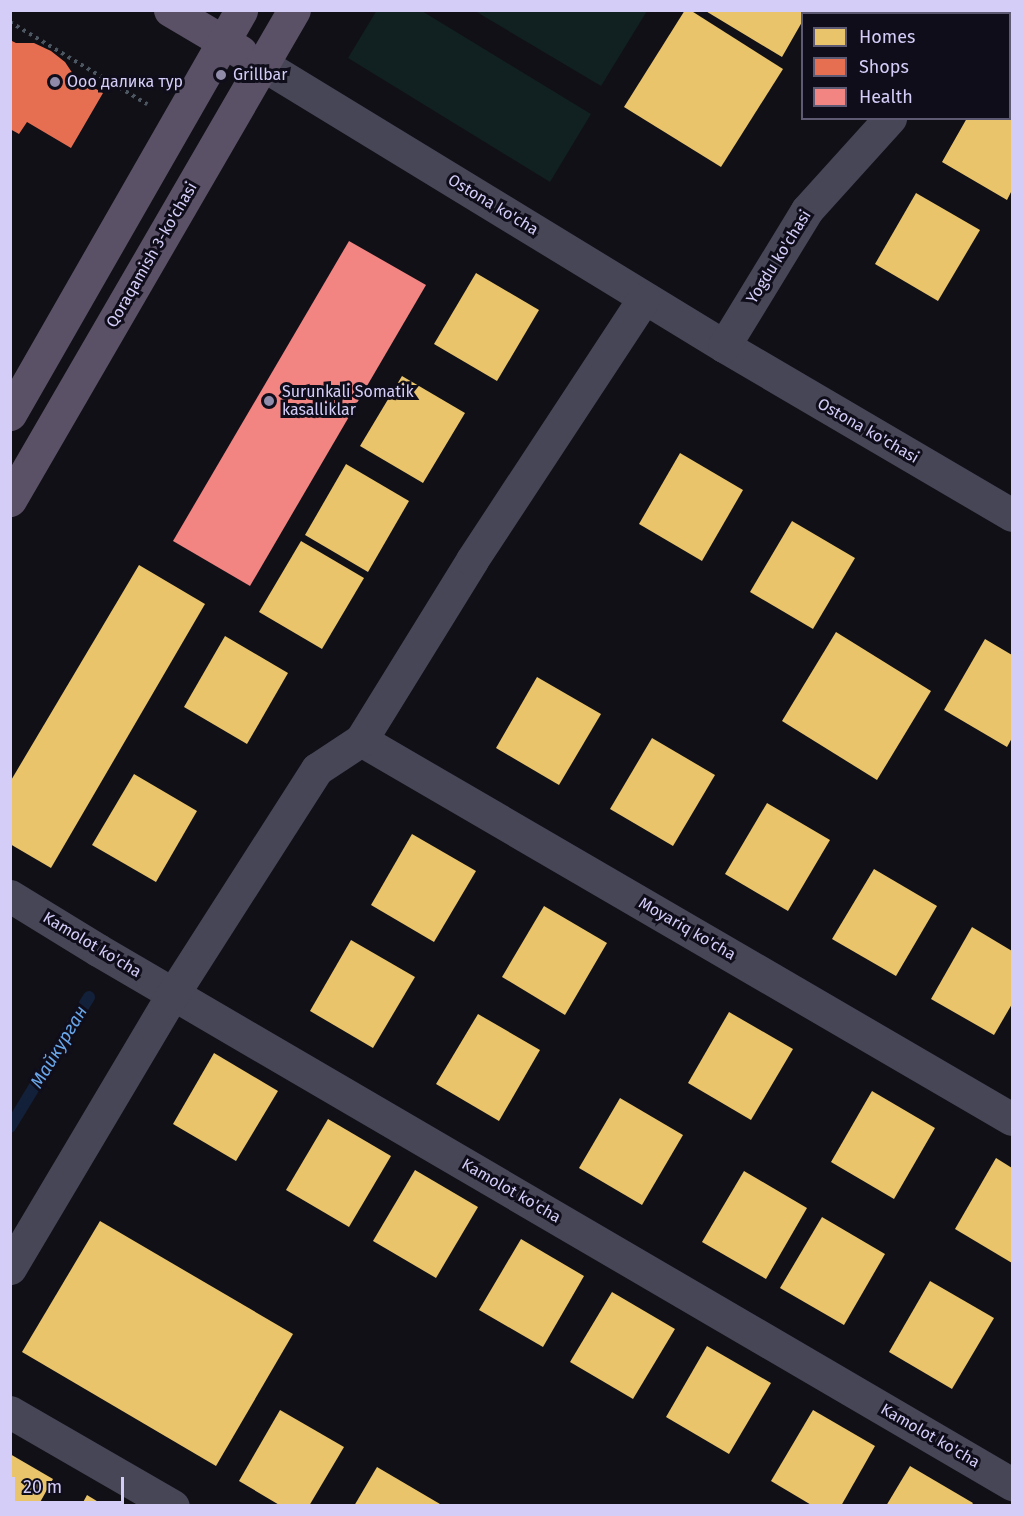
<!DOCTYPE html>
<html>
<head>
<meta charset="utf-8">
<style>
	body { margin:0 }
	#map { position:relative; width:1023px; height:1516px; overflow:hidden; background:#111017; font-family:"Fira Sans",sans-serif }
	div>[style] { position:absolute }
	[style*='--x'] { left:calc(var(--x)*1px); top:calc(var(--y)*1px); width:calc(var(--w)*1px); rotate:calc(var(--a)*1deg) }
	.green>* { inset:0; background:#112021 }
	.homes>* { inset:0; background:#e9c46a }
	.shops>* { inset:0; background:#e76f51 }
	.health>* { inset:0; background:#f28482 }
	.stream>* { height:12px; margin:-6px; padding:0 6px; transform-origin:6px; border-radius:6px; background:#13203a }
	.path>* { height:4px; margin-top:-2px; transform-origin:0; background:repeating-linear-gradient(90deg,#4c5761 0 3px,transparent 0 7.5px) }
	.minor>* { height:33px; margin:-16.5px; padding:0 16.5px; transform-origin:16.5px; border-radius:16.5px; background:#474657 }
	.major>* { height:33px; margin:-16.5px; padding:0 16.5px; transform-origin:16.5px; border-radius:16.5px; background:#5b5167 }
	.dots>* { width:16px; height:16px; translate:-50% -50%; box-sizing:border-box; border:3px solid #100d1a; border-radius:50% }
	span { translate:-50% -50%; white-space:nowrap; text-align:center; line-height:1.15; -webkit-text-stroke:6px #100d1a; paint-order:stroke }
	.poi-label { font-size:16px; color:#d4cdf8 }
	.left { translate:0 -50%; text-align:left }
	.street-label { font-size:16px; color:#d4cdf8 }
	.water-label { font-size:18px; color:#69a7ea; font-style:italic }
	.frame { position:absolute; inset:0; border:12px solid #d4cdf8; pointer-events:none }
	.legend { position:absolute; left:801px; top:12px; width:210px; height:108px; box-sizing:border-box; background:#100d1a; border:2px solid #5e5a73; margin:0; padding:8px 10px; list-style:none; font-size:18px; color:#d4cdf8 }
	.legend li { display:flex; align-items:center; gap:12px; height:30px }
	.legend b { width:30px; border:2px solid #5e5a73 }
	.scale { position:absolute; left:12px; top:1477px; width:112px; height:27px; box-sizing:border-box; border:3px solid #d4cdf8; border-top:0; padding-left:8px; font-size:18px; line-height:21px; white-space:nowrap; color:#d4cdf8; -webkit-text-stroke:4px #100d1a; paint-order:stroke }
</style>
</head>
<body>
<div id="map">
	<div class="green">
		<div style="clip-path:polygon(377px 10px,422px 11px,591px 114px,550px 182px,348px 58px)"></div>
		<div style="clip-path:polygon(475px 11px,647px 11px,601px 86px)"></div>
	</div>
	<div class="homes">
		<div style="clip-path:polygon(685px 10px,690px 10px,783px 69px,721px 167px,624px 107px)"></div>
		<div style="clip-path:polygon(704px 10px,809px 10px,802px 14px,802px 22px,782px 57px)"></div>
		<div style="clip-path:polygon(1010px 67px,1012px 68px,1012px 190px,1007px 200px,942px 162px,967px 118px,1010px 118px)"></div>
		<div style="clip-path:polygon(916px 193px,980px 230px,938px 301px,875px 264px)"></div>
		<div style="clip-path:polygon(476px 273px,539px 310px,497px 381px,434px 344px)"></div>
		<div style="clip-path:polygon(402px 376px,465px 413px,423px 483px,360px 446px)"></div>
		<div style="clip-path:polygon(680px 453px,743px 490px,702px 561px,639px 524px)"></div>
		<div style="clip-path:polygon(346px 464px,409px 501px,368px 572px,305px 535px)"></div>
		<div style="clip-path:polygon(792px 521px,855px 558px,813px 629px,750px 592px)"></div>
		<div style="clip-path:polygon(301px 541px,364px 578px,322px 649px,259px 612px)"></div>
		<div style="clip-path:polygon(139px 565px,205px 604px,51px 868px,10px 844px,10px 782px)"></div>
		<div style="clip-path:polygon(836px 632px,931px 691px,877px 780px,782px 721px)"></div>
		<div style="clip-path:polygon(225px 636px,288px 673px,247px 744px,184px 707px)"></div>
		<div style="clip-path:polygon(985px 639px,1012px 655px,1012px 738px,1007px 747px,944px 710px)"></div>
		<div style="clip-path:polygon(537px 677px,601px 714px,559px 785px,496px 748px)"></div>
		<div style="clip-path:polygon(652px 738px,715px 775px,673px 846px,610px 809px)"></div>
		<div style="clip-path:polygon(134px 774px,197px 811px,156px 882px,92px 845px)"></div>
		<div style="clip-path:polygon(767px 803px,830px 840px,788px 911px,725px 874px)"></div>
		<div style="clip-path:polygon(412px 834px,476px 871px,434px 942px,371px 905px)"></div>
		<div style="clip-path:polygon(874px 869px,937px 906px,896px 976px,832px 939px)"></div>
		<div style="clip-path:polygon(544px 906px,607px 943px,565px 1015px,502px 977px)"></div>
		<div style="clip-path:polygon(972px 927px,1012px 951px,1012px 1004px,994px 1035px,931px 999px)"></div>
		<div style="clip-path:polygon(351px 940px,415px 977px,373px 1048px,310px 1011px)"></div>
		<div style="clip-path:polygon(729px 1012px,793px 1049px,751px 1120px,688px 1083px)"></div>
		<div style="clip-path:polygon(478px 1014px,540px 1050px,499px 1121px,436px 1084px)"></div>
		<div style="clip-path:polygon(214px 1053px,278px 1091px,236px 1161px,173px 1124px)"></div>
		<div style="clip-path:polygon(872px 1091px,935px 1128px,894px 1199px,831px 1162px)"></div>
		<div style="clip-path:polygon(620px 1098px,683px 1135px,642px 1205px,579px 1168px)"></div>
		<div style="clip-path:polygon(328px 1119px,391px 1156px,349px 1227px,286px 1190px)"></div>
		<div style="clip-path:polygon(996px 1158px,1012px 1168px,1012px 1263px,955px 1229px)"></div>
		<div style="clip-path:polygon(415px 1170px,478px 1207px,436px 1278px,373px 1241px)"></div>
		<div style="clip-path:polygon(744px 1171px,807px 1208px,766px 1279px,702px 1242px)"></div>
		<div style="clip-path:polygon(822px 1217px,885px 1254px,844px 1325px,780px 1288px)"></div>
		<div style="clip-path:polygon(100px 1221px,293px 1334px,216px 1466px,22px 1352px)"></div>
		<div style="clip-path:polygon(521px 1239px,584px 1276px,543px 1347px,479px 1310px)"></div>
		<div style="clip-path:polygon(930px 1281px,994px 1318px,952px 1389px,889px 1352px)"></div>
		<div style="clip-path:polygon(612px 1292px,675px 1329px,633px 1399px,570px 1362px)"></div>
		<div style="clip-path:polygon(707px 1346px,771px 1383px,729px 1454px,666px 1417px)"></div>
		<div style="clip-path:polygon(280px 1410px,344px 1447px,309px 1506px,281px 1506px,239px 1481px)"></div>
		<div style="clip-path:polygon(813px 1410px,875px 1446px,841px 1506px,813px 1506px,771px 1481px)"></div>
		<div style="clip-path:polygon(10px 1454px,53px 1479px,38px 1506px,10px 1506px)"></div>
		<div style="clip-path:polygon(910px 1466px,973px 1503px,971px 1506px,886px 1506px)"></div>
		<div style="clip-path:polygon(377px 1467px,440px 1504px,439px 1506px,354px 1506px)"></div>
		<div style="clip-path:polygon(87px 1495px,105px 1506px,81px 1506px)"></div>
	</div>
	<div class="shops">
		<div style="clip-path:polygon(10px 40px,16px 43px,34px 43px,51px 51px,65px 62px,75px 77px,103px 93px,71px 148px,27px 122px,19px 134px,10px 129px)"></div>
	</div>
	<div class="health">
		<div style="clip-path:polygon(349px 241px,426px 285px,250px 586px,173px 541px)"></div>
	</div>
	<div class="stream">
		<div style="--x:875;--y:14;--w:4;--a:-63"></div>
		<div style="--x:10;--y:1127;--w:152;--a:-58.7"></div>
	</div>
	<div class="path">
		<div style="--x:10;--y:22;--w:160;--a:30.9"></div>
	</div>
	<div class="minor">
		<div style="--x:985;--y:14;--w:5;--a:-53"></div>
		<div style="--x:262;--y:64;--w:541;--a:31.4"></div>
		<div style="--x:724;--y:346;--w:334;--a:30.4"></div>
		<div style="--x:724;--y:346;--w:159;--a:-58.6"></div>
		<div style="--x:807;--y:210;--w:124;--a:-47.9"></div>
		<div style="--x:361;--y:740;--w:753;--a:30.21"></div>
		<div style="--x:10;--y:896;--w:103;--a:31.5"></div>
		<div style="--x:98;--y:950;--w:1059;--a:30.3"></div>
		<div style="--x:10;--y:1268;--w:319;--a:-59.3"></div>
		<div style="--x:173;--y:994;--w:267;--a:-57.4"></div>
		<div style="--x:317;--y:769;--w:53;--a:-33.4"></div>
		<div style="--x:361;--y:740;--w:211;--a:-58.3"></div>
		<div style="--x:472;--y:560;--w:313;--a:-56.7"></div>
		<div style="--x:10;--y:1412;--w:188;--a:30"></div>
	</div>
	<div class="major">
		<div style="--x:170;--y:10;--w:82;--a:30.6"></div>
		<div style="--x:10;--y:414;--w:465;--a:-60.2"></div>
		<div style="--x:10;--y:500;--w:566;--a:-59.9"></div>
	</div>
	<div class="dots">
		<div style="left:221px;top:75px;background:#908ba9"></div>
		<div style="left:55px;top:82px;background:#908ba9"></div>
		<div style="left:269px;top:401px;background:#908ba9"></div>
	</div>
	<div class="poi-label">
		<span class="left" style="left:233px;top:75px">Grillbar</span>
		<span class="left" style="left:67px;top:82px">Ооо далика тур</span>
		<span class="left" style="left:282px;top:401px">Surunkali Somatik<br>kasalliklar</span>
	</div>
	<div class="street-label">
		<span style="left:493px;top:205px;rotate:31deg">Ostona ko'cha</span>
		<span style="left:152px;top:255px;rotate:-60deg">Qoraqamish 3-ko'chasi</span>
		<span style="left:779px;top:257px;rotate:-58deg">Yogdu ko'chasi</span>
		<span style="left:868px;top:431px;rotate:30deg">Ostona ko'chasi</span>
		<span style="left:687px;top:929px;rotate:30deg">Moyariq ko'cha</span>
		<span style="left:92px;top:945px;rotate:31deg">Kamolot ko'cha</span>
		<span style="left:511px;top:1191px;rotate:30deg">Kamolot ko'cha</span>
		<span style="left:930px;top:1436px;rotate:30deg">Kamolot ko'cha</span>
	</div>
	<div class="water-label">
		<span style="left:59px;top:1047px;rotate:-59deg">Майкурган</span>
	</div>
	<div class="frame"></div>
	<ul class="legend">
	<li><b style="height:16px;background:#e9c46a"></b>Homes</li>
	<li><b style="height:16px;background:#e76f51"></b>Shops</li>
	<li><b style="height:16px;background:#f28482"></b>Health</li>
	</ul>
	<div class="scale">20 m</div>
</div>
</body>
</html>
